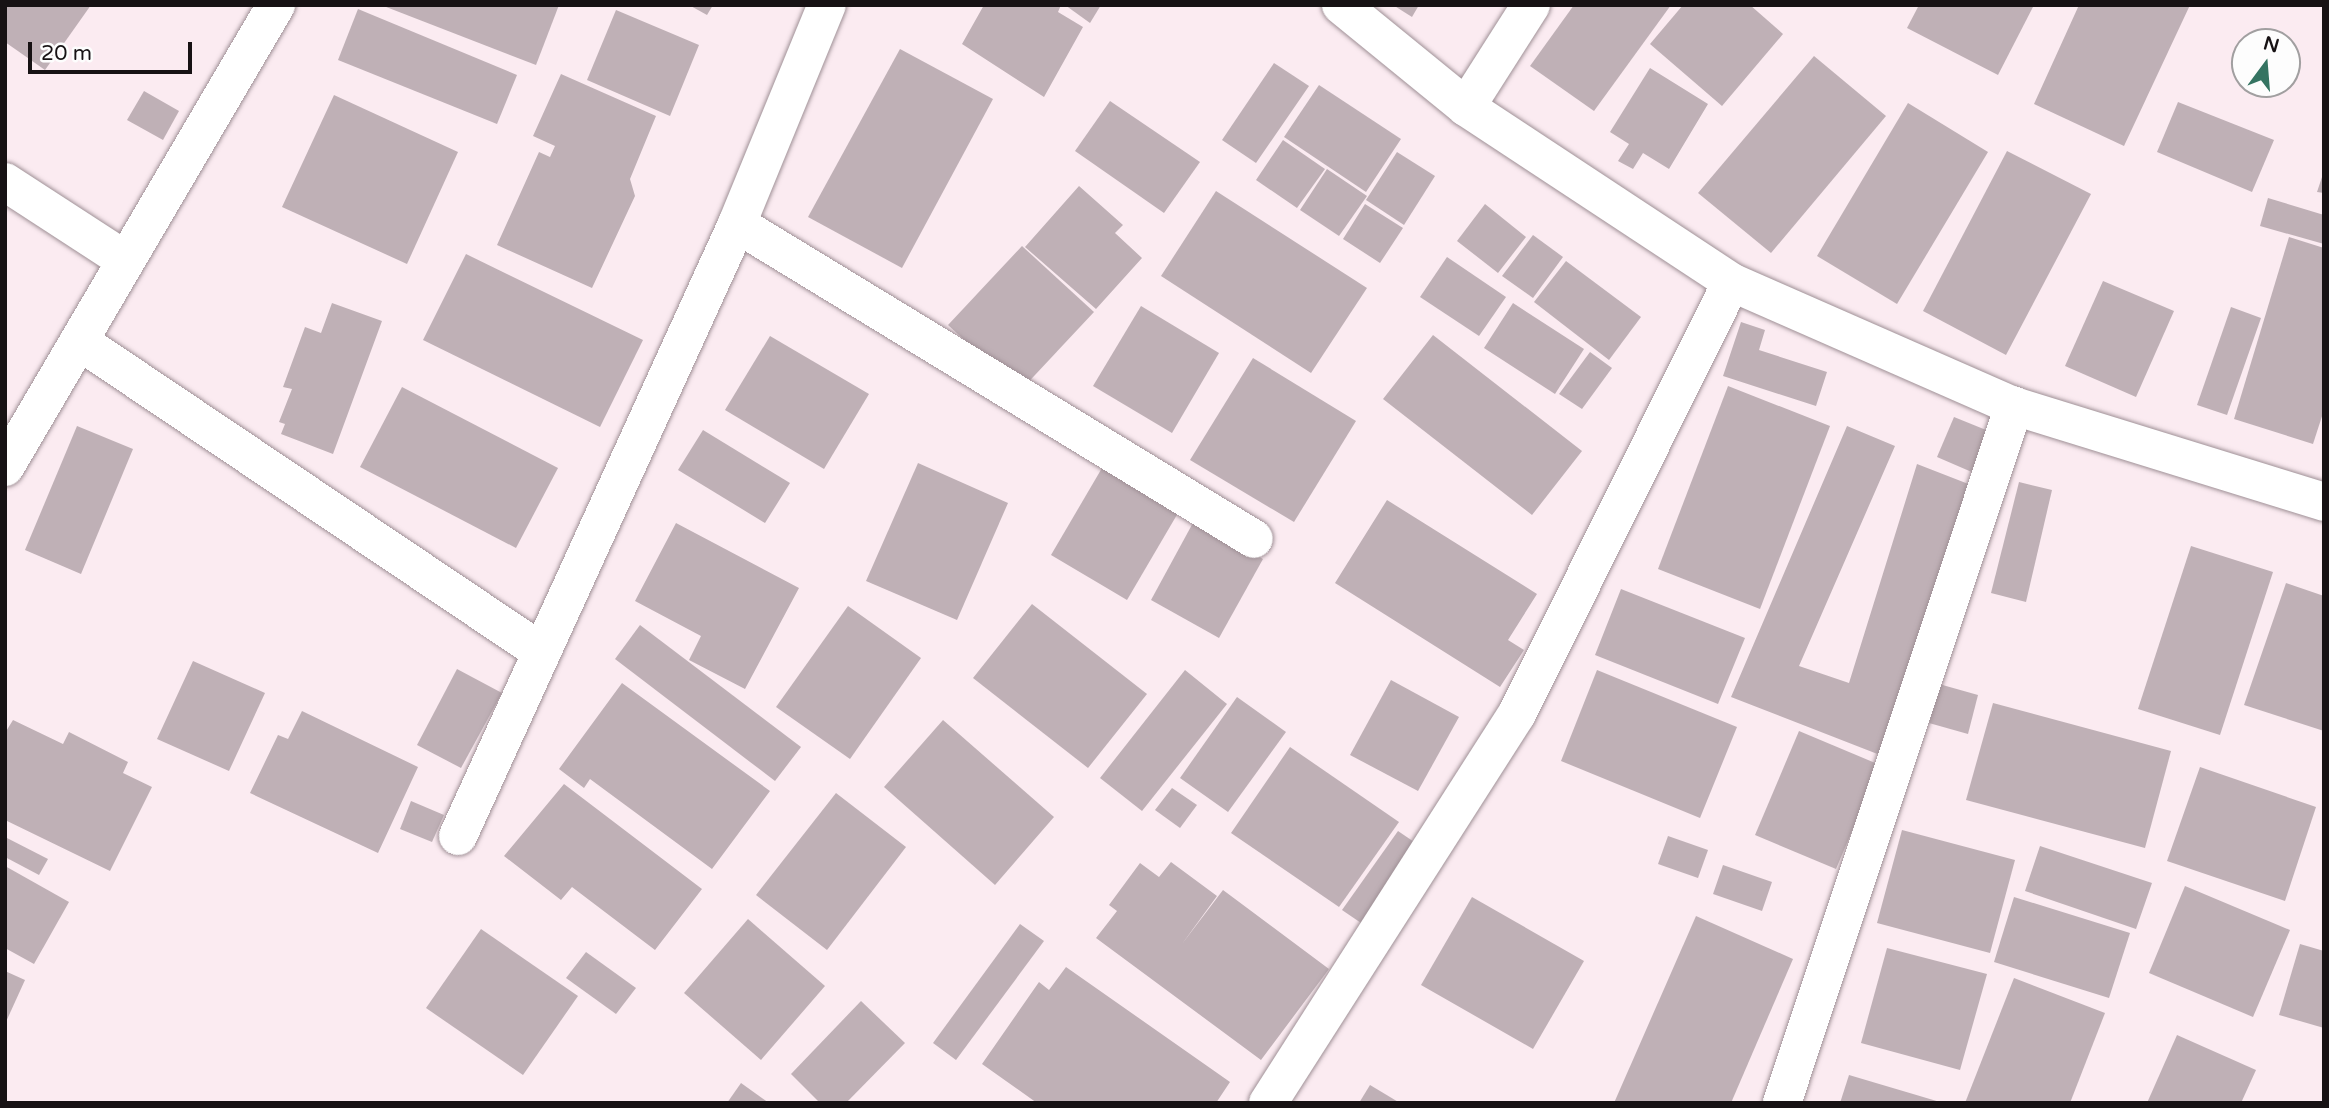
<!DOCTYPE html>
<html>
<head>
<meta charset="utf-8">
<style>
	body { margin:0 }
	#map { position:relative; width:2329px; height:1108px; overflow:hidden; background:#fbebf1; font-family:"Varela Round",sans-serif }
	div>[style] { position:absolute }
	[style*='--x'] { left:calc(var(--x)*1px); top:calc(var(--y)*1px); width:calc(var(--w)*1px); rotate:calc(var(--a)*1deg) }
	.building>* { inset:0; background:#bfb0b6 }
	.roads { filter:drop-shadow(0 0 2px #9f9096) drop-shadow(0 0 2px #9f9096) }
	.minor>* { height:38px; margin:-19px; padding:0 19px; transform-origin:19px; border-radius:19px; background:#fff }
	span { translate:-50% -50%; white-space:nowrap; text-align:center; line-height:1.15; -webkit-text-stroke:7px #fdfdfd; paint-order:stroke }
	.frame { position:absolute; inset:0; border:7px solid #171214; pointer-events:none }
	.north { position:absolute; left:2231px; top:28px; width:70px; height:70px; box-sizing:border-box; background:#fdfdfd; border:2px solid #a19fa0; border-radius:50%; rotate:16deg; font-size:19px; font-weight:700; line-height:28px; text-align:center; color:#171214 }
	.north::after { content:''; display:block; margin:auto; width:24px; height:32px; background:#357462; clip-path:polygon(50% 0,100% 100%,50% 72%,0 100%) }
	.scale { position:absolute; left:28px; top:42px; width:164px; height:32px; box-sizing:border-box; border:4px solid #171214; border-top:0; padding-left:9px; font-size:21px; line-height:24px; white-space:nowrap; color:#171214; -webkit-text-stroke:5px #fdfdfd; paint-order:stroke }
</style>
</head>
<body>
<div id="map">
	<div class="building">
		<div style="clip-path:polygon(5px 5px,91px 5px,45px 70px,5px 42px)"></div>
		<div style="clip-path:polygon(381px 5px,559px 5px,536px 65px)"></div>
		<div style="clip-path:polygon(689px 5px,713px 5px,707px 15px)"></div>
		<div style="clip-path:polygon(984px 5px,1061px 5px,1058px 12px,1083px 27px,1044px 97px,962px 44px)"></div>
		<div style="clip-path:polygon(1065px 5px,1101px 5px,1090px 23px)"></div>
		<div style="clip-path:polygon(1393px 5px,1419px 5px,1412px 17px)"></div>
		<div style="clip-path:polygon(1574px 5px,1671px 5px,1594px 111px,1530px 66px)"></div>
		<div style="clip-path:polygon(1683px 5px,1750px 5px,1783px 34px,1722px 106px,1650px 44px)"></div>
		<div style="clip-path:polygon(1919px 5px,2034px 5px,1998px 75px,1907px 28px)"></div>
		<div style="clip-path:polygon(2079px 5px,2190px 5px,2124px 146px,2034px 104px)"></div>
		<div style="clip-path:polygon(358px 9px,517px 75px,497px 124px,338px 60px)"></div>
		<div style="clip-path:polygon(616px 10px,699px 45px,670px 116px,587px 80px)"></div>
		<div style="clip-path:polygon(900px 49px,993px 99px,902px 268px,808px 217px)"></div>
		<div style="clip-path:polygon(1814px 56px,1886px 116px,1771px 253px,1698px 193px)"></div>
		<div style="clip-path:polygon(1274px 63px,1309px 86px,1256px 163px,1222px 140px)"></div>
		<div style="clip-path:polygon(1650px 68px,1708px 104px,1669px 169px,1643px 153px,1633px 169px,1618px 161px,1629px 144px,1610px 132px)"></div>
		<div style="clip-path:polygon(561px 74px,656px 116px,630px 179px,635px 196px,592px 288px,497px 245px,539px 152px,550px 157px,555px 146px,533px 136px)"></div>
		<div style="clip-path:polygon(1319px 85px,1401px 139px,1366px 192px,1284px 137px)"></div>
		<div style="clip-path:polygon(144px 91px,179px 111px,163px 140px,127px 120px)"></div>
		<div style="clip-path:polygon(334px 95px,458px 152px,407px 264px,282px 207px)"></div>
		<div style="clip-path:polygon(1110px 101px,1200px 162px,1164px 213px,1075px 151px)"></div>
		<div style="clip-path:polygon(2178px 102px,2274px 140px,2252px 192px,2157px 152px)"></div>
		<div style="clip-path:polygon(1908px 103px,1988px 152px,1897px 304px,1817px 256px)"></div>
		<div style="clip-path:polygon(1283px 140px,1325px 169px,1297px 208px,1256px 180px)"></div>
		<div style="clip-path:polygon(2007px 151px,2091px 194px,2006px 355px,1923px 311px)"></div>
		<div style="clip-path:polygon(1397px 152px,1435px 176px,1404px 225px,1366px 200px)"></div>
		<div style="clip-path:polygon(1327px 169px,1367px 196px,1339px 236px,1300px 210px)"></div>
		<div style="clip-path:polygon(2324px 171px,2324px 193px,2317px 192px)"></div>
		<div style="clip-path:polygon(1079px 186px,1123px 225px,1115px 233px,1142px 258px,1096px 309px,1025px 247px)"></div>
		<div style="clip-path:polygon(1216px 191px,1367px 288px,1311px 373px,1161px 276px)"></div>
		<div style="clip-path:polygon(2268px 198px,2324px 215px,2324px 244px,2260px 226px)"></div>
		<div style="clip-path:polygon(1365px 204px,1403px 228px,1380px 263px,1343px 239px)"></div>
		<div style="clip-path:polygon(1485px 204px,1526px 237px,1498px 273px,1457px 241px)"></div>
		<div style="clip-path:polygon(1533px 235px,1563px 257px,1533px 298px,1502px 276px)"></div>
		<div style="clip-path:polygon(2289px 237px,2324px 248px,2324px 410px,2313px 444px,2234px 419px)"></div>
		<div style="clip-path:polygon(1022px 246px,1094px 312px,1020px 391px,948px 325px)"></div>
		<div style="clip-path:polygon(466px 254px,643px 340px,600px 427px,423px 340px)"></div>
		<div style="clip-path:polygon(1447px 257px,1506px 297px,1479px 336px,1420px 297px)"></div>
		<div style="clip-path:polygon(1566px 261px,1641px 317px,1609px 360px,1534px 302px)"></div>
		<div style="clip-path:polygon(2103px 281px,2174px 311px,2136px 397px,2065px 366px)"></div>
		<div style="clip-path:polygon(332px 303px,382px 321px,333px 454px,281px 434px,285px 424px,279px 422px,292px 389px,283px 387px,305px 327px,321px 333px)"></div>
		<div style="clip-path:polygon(1513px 303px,1584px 349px,1555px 394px,1484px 348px)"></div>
		<div style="clip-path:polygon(1141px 306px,1219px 353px,1172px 433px,1093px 386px)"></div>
		<div style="clip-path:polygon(2231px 307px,2261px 318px,2227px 415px,2197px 405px)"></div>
		<div style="clip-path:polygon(1741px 322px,1765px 330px,1759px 350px,1827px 372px,1816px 406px,1723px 376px)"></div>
		<div style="clip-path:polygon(1433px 335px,1582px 451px,1532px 515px,1383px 399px)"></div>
		<div style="clip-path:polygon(770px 336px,869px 394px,824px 469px,725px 410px)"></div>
		<div style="clip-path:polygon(1590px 352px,1612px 368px,1582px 409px,1559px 394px)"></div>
		<div style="clip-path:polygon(1253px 358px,1356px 421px,1294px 522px,1190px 460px)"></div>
		<div style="clip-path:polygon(1728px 386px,1830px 426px,1760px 609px,1658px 569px)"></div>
		<div style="clip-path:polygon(402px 387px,558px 468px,516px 548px,360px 467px)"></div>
		<div style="clip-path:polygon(1954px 417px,1991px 432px,1974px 473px,1937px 457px)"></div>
		<div style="clip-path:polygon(77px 426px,133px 449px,81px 574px,25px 550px)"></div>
		<div style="clip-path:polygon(1847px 426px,1895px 446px,1799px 666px,1849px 683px,1917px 464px,1971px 485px,1880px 755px,1731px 697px)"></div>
		<div style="clip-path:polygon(703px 430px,790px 483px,765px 523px,678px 470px)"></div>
		<div style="clip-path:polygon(918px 463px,1008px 503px,957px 620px,866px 581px)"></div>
		<div style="clip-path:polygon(1102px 468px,1178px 513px,1127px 600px,1051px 555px)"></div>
		<div style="clip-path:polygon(2019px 482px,2052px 490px,2026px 602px,1991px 593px)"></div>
		<div style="clip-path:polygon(1387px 500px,1537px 594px,1508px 640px,1524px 650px,1500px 687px,1335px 583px)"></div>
		<div style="clip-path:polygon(1194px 521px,1263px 559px,1219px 638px,1151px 600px)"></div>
		<div style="clip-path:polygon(676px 523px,799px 588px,745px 689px,689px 660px,701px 636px,635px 601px)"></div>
		<div style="clip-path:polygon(2191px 546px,2273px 572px,2220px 735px,2138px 709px)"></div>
		<div style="clip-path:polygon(2286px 583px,2324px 596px,2324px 731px,2244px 705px)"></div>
		<div style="clip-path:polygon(1621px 589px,1745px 638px,1718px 704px,1595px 655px)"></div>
		<div style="clip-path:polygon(1032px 604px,1147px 694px,1088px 768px,973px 678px)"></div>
		<div style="clip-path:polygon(848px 606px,921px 658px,850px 759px,776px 707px)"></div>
		<div style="clip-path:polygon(640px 625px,801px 747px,775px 781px,615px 659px)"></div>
		<div style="clip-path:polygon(193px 661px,265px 693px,229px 771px,157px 739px)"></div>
		<div style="clip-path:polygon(457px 669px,502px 693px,461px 768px,417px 745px)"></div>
		<div style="clip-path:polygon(1185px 670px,1227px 704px,1142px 811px,1100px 778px)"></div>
		<div style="clip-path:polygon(1597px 670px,1737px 727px,1700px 818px,1561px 761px)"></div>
		<div style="clip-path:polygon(1391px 680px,1459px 717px,1418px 791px,1350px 755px)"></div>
		<div style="clip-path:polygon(622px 683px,770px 791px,712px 869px,590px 779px,584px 788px,559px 769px)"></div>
		<div style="clip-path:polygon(1939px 684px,1978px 695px,1968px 734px,1929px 723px)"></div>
		<div style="clip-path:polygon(1237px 697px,1286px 732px,1228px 812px,1180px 778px)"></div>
		<div style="clip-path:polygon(1993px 703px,2171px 751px,2145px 848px,1966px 800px)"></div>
		<div style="clip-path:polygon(302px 711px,418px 767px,378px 853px,250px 793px,278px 735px,288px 739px)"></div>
		<div style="clip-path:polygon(13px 720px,63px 744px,69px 732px,128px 762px,123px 773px,152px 787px,110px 871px,5px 820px,5px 733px)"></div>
		<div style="clip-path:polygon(943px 720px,1054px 817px,995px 885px,884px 787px)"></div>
		<div style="clip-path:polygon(1799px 731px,1880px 765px,1836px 869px,1755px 835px)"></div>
		<div style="clip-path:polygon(1290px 747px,1399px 822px,1339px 907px,1231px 833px)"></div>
		<div style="clip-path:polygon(2200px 767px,2316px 807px,2285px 901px,2167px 861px)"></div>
		<div style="clip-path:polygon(564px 784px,702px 889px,655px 950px,572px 887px,561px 900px,504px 856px)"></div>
		<div style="clip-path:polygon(1172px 788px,1197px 805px,1180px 828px,1155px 810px)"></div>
		<div style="clip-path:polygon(836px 793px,906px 847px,827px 950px,756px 895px)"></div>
		<div style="clip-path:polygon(411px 801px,444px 815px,432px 842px,400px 829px)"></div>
		<div style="clip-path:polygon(1902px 830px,2015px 860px,1990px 953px,1877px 923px)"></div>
		<div style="clip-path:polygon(1398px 831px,1420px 846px,1364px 925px,1342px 910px)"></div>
		<div style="clip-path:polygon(1668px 836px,1708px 850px,1698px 878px,1658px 864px)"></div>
		<div style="clip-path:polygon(5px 837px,48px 859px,39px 875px,5px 857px)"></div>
		<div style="clip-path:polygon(2040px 846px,2152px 883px,2136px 929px,2025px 891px)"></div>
		<div style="clip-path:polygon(1171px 862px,1217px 896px,1182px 944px,1223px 890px,1329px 969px,1261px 1060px,1096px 938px,1117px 911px,1109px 905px,1140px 863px,1159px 877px)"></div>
		<div style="clip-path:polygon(1723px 865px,1772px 882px,1762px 911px,1713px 894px)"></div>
		<div style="clip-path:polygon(5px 866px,69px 902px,34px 964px,5px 948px)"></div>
		<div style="clip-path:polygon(2185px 886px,2290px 930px,2253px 1017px,2149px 973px)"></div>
		<div style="clip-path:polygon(1472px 897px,1584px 961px,1533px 1049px,1421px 985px)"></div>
		<div style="clip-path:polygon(2014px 897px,2130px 933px,2109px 998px,1994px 962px)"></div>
		<div style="clip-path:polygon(1696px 916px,1793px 959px,1731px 1103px,1614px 1103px)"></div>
		<div style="clip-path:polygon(748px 919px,825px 986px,761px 1060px,684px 993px)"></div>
		<div style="clip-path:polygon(1020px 924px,1044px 941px,956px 1060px,933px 1043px)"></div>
		<div style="clip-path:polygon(481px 929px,578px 996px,523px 1075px,426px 1008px)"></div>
		<div style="clip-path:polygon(2300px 944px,2324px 951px,2324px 1028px,2279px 1015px)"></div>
		<div style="clip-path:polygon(1887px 948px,1987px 974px,1960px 1070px,1861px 1043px)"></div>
		<div style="clip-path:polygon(586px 952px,636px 988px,616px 1014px,566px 978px)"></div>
		<div style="clip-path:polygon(1066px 967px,1230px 1082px,1216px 1103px,1037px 1103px,982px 1064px,1039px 982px,1049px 990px)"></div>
		<div style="clip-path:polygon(5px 971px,25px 980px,5px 1024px)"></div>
		<div style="clip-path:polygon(2014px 978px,2105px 1013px,2070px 1103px,1965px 1103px)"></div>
		<div style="clip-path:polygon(861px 1001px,905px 1043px,846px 1103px,820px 1103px,791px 1074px)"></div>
		<div style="clip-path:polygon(2177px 1035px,2256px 1070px,2241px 1103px,2147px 1103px)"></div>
		<div style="clip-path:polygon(1849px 1075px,1940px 1102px,1940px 1103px,1840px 1103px)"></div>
		<div style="clip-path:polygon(741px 1083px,769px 1103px,727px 1103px)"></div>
		<div style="clip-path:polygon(1370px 1085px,1400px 1103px,1359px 1103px)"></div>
	</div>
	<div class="roads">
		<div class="minor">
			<div style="--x:1341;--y:5;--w:161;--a:39.2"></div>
			<div style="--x:1466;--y:107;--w:318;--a:33.4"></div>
			<div style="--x:1731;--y:282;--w:309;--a:23.7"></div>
			<div style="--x:2014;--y:406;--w:325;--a:17.2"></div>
			<div style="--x:1466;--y:107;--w:121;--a:-57.5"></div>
			<div style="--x:5;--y:182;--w:143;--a:33"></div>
			<div style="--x:737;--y:224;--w:605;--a:31.35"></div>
			<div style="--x:79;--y:341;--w:556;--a:33.92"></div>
			<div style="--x:5;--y:467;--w:536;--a:-59.6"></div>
			<div style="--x:458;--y:836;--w:673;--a:-65.49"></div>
			<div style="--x:737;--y:224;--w:237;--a:-67.7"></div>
			<div style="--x:1268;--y:1103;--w:462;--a:-57.4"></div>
			<div style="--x:1517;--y:714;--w:482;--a:-63.6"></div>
			<div style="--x:1782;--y:1103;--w:735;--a:-71.59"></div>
		</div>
	</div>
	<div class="frame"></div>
	<div class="north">N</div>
	<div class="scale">20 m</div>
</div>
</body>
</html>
